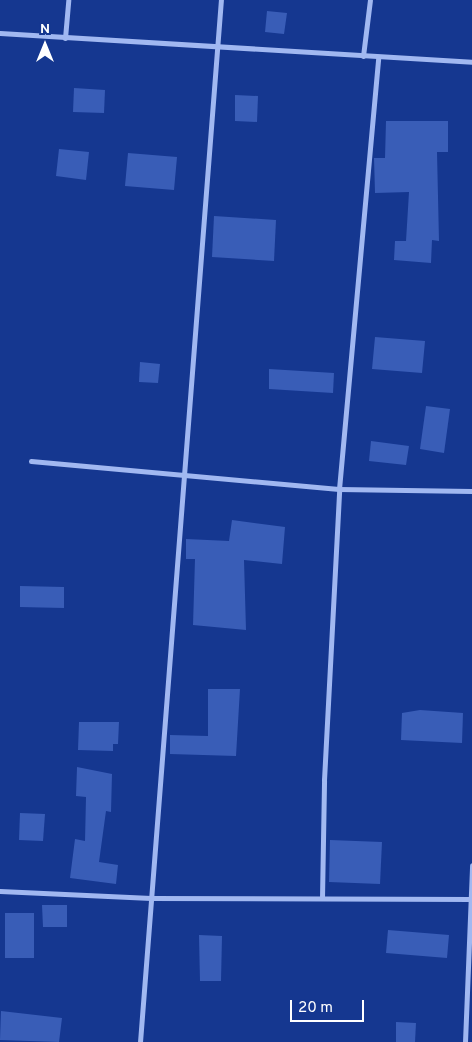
<!DOCTYPE html>
<html>
<head>
<meta charset="utf-8">
<style>
	body { margin:0 }
	#map { position:relative; width:472px; height:1042px; overflow:hidden; background:#153790; font-family:Overpass,sans-serif }
	div>[style] { position:absolute }
	[style*='--x'] { left:calc(var(--x)*1px); top:calc(var(--y)*1px); width:calc(var(--w)*1px); rotate:calc(var(--a)*1deg) }
	.building>* { inset:0; background:#395db7 }
	.minor>* { height:5px; margin:-2.5px; padding:0 2.5px; transform-origin:2.5px; border-radius:2.5px; background:#a1b8f1 }
	span { translate:-50% -50%; white-space:nowrap; text-align:center; line-height:1.15; -webkit-text-stroke:4px #153790; paint-order:stroke }
	.north { position:absolute; left:20px; top:20px; width:50px; height:50px; -webkit-text-stroke:4px #153790; paint-order:stroke; rotate:0deg; font-size:14px; font-weight:700; line-height:20px; text-align:center; color:#fff }
	.north::after { content:''; display:block; margin:auto; width:18px; height:22px; background:#fff; clip-path:polygon(50% 0,100% 100%,50% 72%,0 100%) }
	.scale { position:absolute; left:290px; top:1000px; width:74px; height:22px; box-sizing:border-box; border:2px solid #fff; border-top:0; padding-left:6px; font-size:15px; line-height:18px; white-space:nowrap; color:#fff; -webkit-text-stroke:4px #153790; paint-order:stroke }
</style>
</head>
<body>
<div id="map">
	<div class="building">
		<div style="clip-path:polygon(267px 11px,287px 13px,284px 34px,265px 32px)"></div>
		<div style="clip-path:polygon(74px 88px,105px 90px,104px 113px,73px 112px)"></div>
		<div style="clip-path:polygon(235px 95px,258px 96px,257px 122px,235px 121px)"></div>
		<div style="clip-path:polygon(386px 121px,448px 121px,448px 152px,437px 152px,439px 241px,432px 240px,431px 263px,394px 260px,395px 241px,406px 241px,409px 192px,375px 193px,374px 158px,385px 158px)"></div>
		<div style="clip-path:polygon(59px 149px,89px 152px,86px 180px,56px 176px)"></div>
		<div style="clip-path:polygon(128px 153px,177px 157px,174px 190px,125px 186px)"></div>
		<div style="clip-path:polygon(214px 216px,276px 220px,274px 261px,212px 257px)"></div>
		<div style="clip-path:polygon(375px 337px,425px 341px,422px 373px,372px 369px)"></div>
		<div style="clip-path:polygon(140px 362px,160px 364px,158px 383px,139px 382px)"></div>
		<div style="clip-path:polygon(269px 369px,334px 373px,333px 393px,269px 389px)"></div>
		<div style="clip-path:polygon(426px 406px,450px 409px,444px 453px,420px 449px)"></div>
		<div style="clip-path:polygon(371px 441px,409px 446px,406px 465px,369px 461px)"></div>
		<div style="clip-path:polygon(232px 520px,285px 527px,282px 564px,244px 560px,246px 630px,193px 625px,195px 559px,186px 559px,186px 539px,229px 541px)"></div>
		<div style="clip-path:polygon(20px 586px,64px 587px,64px 608px,20px 607px)"></div>
		<div style="clip-path:polygon(208px 689px,240px 689px,236px 756px,170px 754px,170px 735px,208px 736px)"></div>
		<div style="clip-path:polygon(420px 710px,463px 713px,462px 743px,401px 740px,402px 713px)"></div>
		<div style="clip-path:polygon(79px 722px,119px 722px,118px 744px,113px 744px,113px 751px,78px 750px)"></div>
		<div style="clip-path:polygon(77px 767px,112px 774px,111px 812px,106px 811px,99px 862px,118px 865px,116px 884px,70px 878px,75px 839px,85px 841px,86px 797px,76px 796px)"></div>
		<div style="clip-path:polygon(20px 813px,45px 814px,43px 841px,19px 840px)"></div>
		<div style="clip-path:polygon(330px 840px,382px 842px,380px 884px,329px 882px)"></div>
		<div style="clip-path:polygon(42px 905px,67px 905px,67px 927px,43px 927px)"></div>
		<div style="clip-path:polygon(5px 913px,34px 913px,34px 958px,5px 958px)"></div>
		<div style="clip-path:polygon(388px 930px,449px 935px,447px 958px,386px 953px)"></div>
		<div style="clip-path:polygon(199px 935px,222px 936px,221px 981px,200px 981px)"></div>
		<div style="clip-path:polygon(1px 1011px,62px 1018px,59px 1042px,0 1040px)"></div>
		<div style="clip-path:polygon(396px 1022px,416px 1023px,415px 1042px,396px 1042px)"></div>
	</div>
	<div class="minor">
		<div style="--x:0;--y:33;--w:473;--a:3.5"></div>
		<div style="--x:65;--y:38;--w:38;--a:-85"></div>
		<div style="--x:363;--y:56;--w:56;--a:-82.9"></div>
		<div style="--x:31;--y:461;--w:309;--a:5.2"></div>
		<div style="--x:339;--y:489;--w:133;--a:0.9"></div>
		<div style="--x:0;--y:891;--w:151;--a:2.7"></div>
		<div style="--x:151;--y:898;--w:321;--a:0.2"></div>
		<div style="--x:322;--y:898;--w:118;--a:-89"></div>
		<div style="--x:324;--y:780;--w:291;--a:-87"></div>
		<div style="--x:339;--y:489;--w:434;--a:-84.8"></div>
		<div style="--x:140;--y:1042;--w:1045;--a:-85.56"></div>
		<div style="--x:465;--y:1042;--w:177;--a:-87.7"></div>
	</div>
	<div class="north">N</div>
	<div class="scale">20 m</div>
</div>
</body>
</html>
